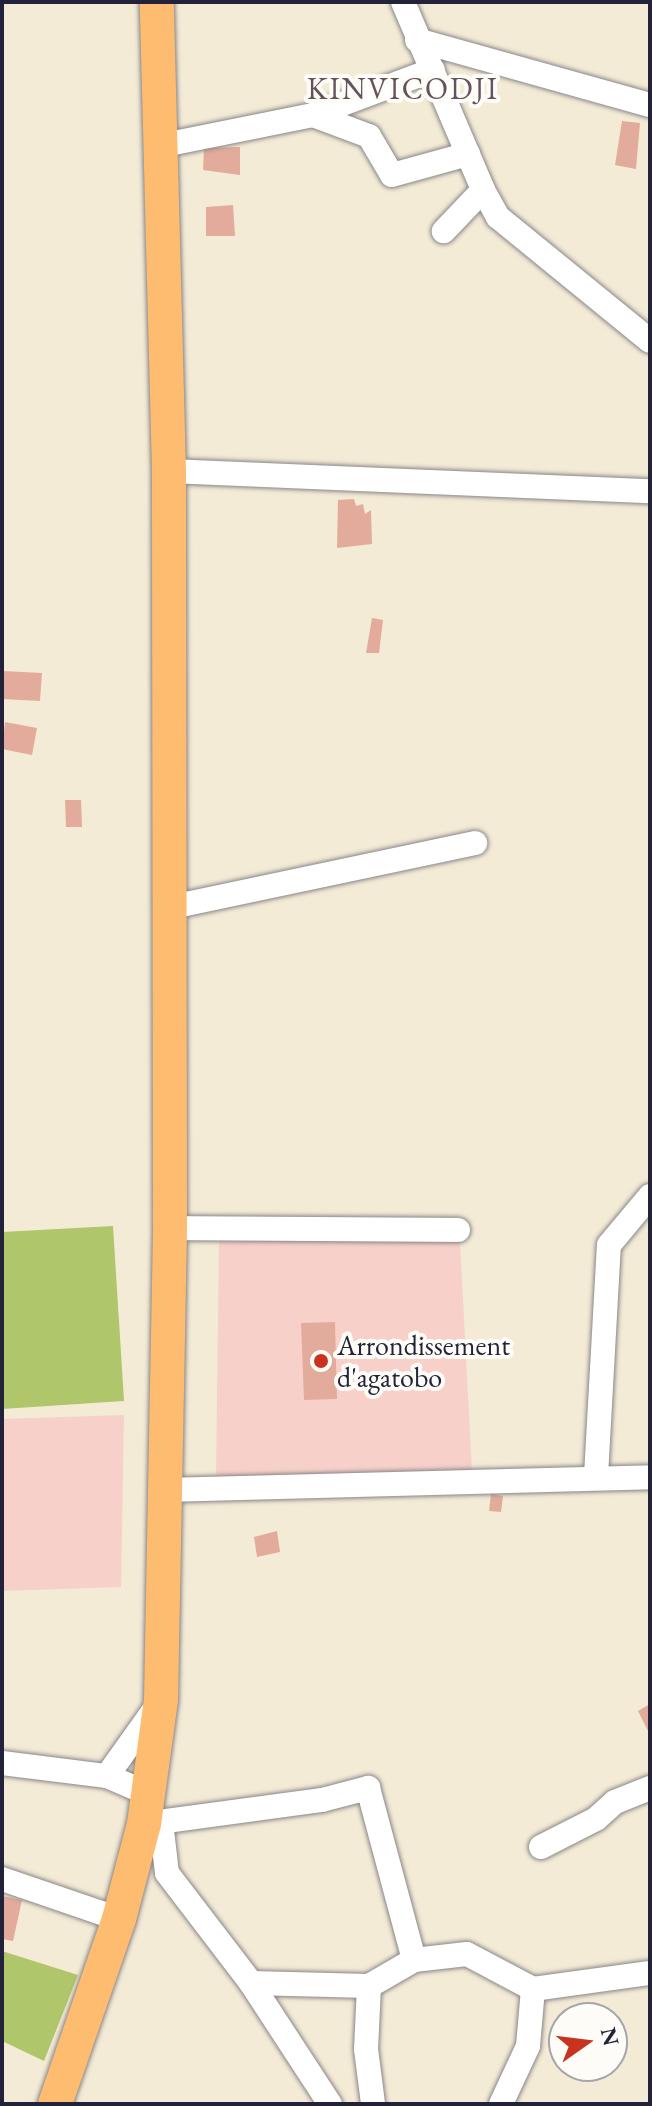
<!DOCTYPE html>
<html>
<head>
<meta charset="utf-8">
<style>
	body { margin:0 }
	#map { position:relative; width:652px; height:2106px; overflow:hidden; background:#f3ebd6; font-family:"EB Garamond",serif }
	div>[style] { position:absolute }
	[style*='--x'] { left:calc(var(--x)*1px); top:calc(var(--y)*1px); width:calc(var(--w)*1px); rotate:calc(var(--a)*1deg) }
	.built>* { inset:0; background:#f7d1c9 }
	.green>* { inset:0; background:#b0c66a }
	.building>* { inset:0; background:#e3ab9b }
	.roads { filter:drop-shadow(0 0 2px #8a8688) drop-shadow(0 0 2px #8a8688) }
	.minor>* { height:24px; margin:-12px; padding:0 12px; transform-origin:12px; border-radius:12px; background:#fff }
	.highway>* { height:34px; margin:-17px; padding:0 17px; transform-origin:17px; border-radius:17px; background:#fdbc6f }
	.dots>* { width:22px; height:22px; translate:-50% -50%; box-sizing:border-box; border:4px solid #fdfcf7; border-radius:50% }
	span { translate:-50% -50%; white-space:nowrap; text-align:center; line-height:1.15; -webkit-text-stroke:8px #fdfcf7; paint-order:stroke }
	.poi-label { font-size:28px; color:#22223b }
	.left { translate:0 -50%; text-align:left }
	.neighbourhood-label { font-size:30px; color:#66525d; letter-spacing:2px }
	.frame { position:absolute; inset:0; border:4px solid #22223b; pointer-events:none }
	.north { position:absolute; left:548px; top:2002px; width:80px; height:80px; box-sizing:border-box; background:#fdfcf7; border:2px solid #a5a5ac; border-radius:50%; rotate:76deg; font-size:22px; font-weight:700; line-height:32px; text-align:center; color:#22223b }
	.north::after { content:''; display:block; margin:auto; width:28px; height:36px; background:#c8321e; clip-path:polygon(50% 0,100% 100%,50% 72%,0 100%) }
</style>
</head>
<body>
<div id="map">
	<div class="built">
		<div style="clip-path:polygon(219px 1239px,460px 1242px,472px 1472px,216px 1477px)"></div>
		<div style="clip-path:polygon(124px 1415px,121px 1587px,2px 1591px,2px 1419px)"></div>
	</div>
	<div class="green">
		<div style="clip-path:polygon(113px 1226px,124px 1401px,2px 1409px,2px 1232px)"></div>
		<div style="clip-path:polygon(2px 1951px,78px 1975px,44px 2061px,2px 2041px)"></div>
	</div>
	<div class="building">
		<div style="clip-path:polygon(622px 121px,640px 123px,636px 169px,615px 165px)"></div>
		<div style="clip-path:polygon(240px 147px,240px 175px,203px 170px,204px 148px)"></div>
		<div style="clip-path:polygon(233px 205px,235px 236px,206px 236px,206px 207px)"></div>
		<div style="clip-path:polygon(354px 499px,356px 506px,363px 504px,365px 514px,371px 510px,372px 544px,337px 548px,338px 500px)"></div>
		<div style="clip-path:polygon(372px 618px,383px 620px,379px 653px,366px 653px)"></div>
		<div style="clip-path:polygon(3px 671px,42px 673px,40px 701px,2px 699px)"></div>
		<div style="clip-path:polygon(5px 722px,37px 728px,32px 755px,2px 749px)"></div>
		<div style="clip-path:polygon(65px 800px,81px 800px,82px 827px,66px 827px)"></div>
		<div style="clip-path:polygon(335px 1322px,337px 1399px,304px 1400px,301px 1323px)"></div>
		<div style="clip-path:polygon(491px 1494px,503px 1496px,501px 1512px,489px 1511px)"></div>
		<div style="clip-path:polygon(277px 1531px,280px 1552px,257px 1557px,254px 1537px)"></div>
		<div style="clip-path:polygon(650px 1704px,650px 1735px,638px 1711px)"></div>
		<div style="clip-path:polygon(2px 1896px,22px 1900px,13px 1941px,2px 1939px)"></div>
	</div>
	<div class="roads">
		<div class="minor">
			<div style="--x:403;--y:2;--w:204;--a:66.9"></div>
			<div style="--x:483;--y:190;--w:57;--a:133.6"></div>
			<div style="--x:417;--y:40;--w:242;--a:15.6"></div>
			<div style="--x:313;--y:115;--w:128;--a:-20.6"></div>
			<div style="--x:164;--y:145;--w:152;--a:-11.4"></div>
			<div style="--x:313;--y:115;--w:60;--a:20.6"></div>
			<div style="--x:369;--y:136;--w:45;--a:59.5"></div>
			<div style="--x:392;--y:175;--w:79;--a:-15.4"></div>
			<div style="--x:483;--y:190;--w:31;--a:61"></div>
			<div style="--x:498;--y:217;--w:196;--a:39.2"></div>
			<div style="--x:169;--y:471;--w:481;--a:2.4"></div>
			<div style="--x:167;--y:908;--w:315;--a:-11.9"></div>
			<div style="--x:170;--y:1228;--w:288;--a:0.4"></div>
			<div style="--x:596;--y:1476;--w:231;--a:-86.8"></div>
			<div style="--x:609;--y:1245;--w:64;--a:-50.1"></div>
			<div style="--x:167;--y:1490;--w:483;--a:-1.5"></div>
			<div style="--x:2;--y:1763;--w:106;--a:7.1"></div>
			<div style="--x:107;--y:1776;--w:46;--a:23.2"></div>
			<div style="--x:107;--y:1776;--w:86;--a:-54.5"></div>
			<div style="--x:161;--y:1822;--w:51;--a:83.3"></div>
			<div style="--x:167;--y:1873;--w:138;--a:52.6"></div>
			<div style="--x:251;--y:1983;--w:145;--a:56.9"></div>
			<div style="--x:144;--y:1824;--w:180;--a:-7.7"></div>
			<div style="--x:322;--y:1800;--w:48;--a:-14.6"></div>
			<div style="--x:368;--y:1788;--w:178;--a:75"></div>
			<div style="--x:541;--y:1847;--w:62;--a:-27"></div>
			<div style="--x:596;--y:1819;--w:25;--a:-42"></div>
			<div style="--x:615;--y:1802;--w:38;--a:-22"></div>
			<div style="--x:2;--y:1879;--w:124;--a:18.9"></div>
			<div style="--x:251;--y:1983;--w:118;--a:1.5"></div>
			<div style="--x:369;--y:1986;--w:52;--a:-30"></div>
			<div style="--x:414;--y:1960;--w:53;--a:-6.5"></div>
			<div style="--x:467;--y:1954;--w:75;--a:27.9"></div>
			<div style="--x:533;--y:1989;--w:118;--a:-7.8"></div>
			<div style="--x:369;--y:1986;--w:63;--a:92.7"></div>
			<div style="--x:366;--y:2049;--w:55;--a:82.7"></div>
			<div style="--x:501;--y:2104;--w:64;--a:-65"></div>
			<div style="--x:528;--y:2046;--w:57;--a:-85"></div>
		</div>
		<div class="highway">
			<div style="--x:55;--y:2104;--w:196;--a:-70.9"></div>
			<div style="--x:119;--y:1919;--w:98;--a:-75.3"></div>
			<div style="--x:144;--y:1824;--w:125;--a:-82.2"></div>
			<div style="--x:161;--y:1700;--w:472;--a:-88.9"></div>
			<div style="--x:170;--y:1228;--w:757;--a:-90.08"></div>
			<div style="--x:169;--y:471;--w:469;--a:-91.5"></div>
		</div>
	</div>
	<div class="dots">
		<div style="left:321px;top:1361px;background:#c8321e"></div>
	</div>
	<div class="poi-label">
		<span class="left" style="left:337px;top:1361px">Arrondissement<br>d'agatobo</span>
	</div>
	<div class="neighbourhood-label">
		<span style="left:403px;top:89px">KINVICODJI</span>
	</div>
	<div class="frame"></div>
	<div class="north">N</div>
</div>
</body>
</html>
